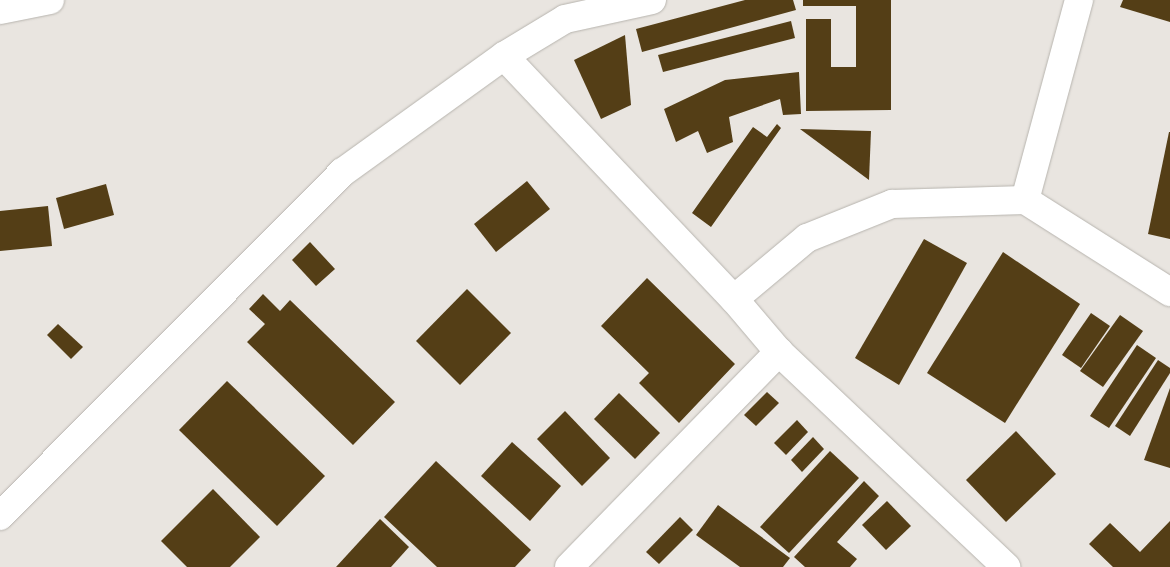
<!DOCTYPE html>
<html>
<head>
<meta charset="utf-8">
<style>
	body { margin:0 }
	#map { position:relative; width:1170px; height:567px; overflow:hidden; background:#e9e5e0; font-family:"Asap Condensed",sans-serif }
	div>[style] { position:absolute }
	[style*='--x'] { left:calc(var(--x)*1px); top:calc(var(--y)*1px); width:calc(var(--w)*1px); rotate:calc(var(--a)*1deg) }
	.building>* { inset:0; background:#543e16 }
	.roads { filter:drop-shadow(0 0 1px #b7b4ae) drop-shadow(0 0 1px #b7b4ae) }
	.minor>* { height:28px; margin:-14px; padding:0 14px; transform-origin:14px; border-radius:14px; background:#fff }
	span { translate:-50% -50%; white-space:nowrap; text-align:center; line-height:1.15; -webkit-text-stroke:5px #fff; paint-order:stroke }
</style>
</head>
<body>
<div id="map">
	<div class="building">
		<div style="clip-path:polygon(745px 0,793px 0,796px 10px,642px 52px,636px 29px)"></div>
		<div style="clip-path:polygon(803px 0,891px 0,891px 110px,806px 111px,806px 19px,831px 19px,831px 67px,856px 67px,856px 6px,803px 6px)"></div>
		<div style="clip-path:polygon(1123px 0,1170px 0,1170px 22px,1120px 7px)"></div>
		<div style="clip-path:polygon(791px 21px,795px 38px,663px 72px,658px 55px)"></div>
		<div style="clip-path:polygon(625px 35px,631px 105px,601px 119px,574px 60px)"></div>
		<div style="clip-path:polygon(799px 72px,801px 114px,783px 115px,780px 99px,729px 117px,733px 142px,707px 153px,698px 131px,676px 142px,664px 109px,725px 80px)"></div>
		<div style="clip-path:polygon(777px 124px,781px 128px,711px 227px,692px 213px,753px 127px,767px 137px)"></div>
		<div style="clip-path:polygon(800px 129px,871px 131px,869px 180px)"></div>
		<div style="clip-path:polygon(1169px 132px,1170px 132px,1170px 239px,1148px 234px)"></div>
		<div style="clip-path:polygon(527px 181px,550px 209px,496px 252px,474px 224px)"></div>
		<div style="clip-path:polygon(106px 184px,114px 215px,64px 229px,56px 198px)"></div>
		<div style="clip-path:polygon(48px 206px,52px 246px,0 251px,0 211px)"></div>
		<div style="clip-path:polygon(924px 239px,967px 263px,899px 385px,855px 358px)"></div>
		<div style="clip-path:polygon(310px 242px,335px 269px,316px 286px,292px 260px)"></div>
		<div style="clip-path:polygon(1003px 252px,1080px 304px,1005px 423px,927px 373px)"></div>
		<div style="clip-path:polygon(647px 278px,735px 364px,679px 423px,639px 383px,649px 373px,601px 326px)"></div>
		<div style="clip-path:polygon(467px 289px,511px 333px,460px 385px,416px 341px)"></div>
		<div style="clip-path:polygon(263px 294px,280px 311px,290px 300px,395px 402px,353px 445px,247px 342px,265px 324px,249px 309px)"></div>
		<div style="clip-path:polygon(1091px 313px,1110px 326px,1081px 368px,1062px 355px)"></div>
		<div style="clip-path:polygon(1120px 315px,1143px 331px,1103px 387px,1080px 371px)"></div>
		<div style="clip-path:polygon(58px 324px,83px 347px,71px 359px,47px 335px)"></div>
		<div style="clip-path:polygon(1137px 345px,1156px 358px,1109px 428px,1090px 416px)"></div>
		<div style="clip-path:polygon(1158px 360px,1170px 368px,1170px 373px,1130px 436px,1115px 426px)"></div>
		<div style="clip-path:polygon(227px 381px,325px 476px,277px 526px,179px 430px)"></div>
		<div style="clip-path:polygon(1170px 388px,1170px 468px,1144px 460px)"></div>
		<div style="clip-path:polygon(767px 392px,779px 403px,756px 426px,744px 415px)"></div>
		<div style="clip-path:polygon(619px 393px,660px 433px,635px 459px,594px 419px)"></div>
		<div style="clip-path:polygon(565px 411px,610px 458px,582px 486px,537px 439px)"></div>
		<div style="clip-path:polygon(797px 420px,808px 432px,786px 455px,774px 443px)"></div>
		<div style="clip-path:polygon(1016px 431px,1056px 474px,1006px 522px,966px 480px)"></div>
		<div style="clip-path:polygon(813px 437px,824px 449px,802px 472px,791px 460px)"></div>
		<div style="clip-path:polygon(512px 442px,561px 486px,530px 521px,481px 476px)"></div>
		<div style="clip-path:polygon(830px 451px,859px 478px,789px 553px,760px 527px)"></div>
		<div style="clip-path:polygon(436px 461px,531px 550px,515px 567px,437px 567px,384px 517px)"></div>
		<div style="clip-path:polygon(864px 481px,879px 496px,837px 542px,857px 559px,850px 567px,805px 567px,794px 557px)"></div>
		<div style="clip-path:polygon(213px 489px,260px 537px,230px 567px,187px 567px,161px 541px)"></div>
		<div style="clip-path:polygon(887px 501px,911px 526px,886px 550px,862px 525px)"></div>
		<div style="clip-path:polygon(718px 505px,790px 558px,783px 567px,740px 567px,696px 535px)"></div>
		<div style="clip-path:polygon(680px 517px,693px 530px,659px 564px,646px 552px)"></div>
		<div style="clip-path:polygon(380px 519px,409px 547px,391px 567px,336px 567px)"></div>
		<div style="clip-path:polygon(1170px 521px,1170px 567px,1113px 567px,1089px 544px,1110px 523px,1140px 552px)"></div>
	</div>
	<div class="roads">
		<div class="minor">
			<div style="--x:1079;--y:0;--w:207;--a:105.1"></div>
			<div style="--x:1025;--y:200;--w:172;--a:32.4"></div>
			<div style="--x:0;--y:10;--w:51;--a:-11.3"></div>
			<div style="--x:504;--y:56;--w:335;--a:46.6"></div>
			<div style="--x:734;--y:299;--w:70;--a:49.7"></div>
			<div style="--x:779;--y:352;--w:313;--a:43.4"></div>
			<div style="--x:734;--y:299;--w:95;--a:-39.9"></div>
			<div style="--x:807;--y:238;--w:92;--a:-21.8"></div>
			<div style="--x:892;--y:204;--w:133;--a:-1.7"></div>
			<div style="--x:0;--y:516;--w:486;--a:-45.1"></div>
			<div style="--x:343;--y:172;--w:198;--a:-35.8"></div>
			<div style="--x:504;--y:56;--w:71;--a:-31.2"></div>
			<div style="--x:565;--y:19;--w:89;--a:-12.3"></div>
			<div style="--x:569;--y:567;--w:301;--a:-45.7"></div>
		</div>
	</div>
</div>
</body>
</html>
